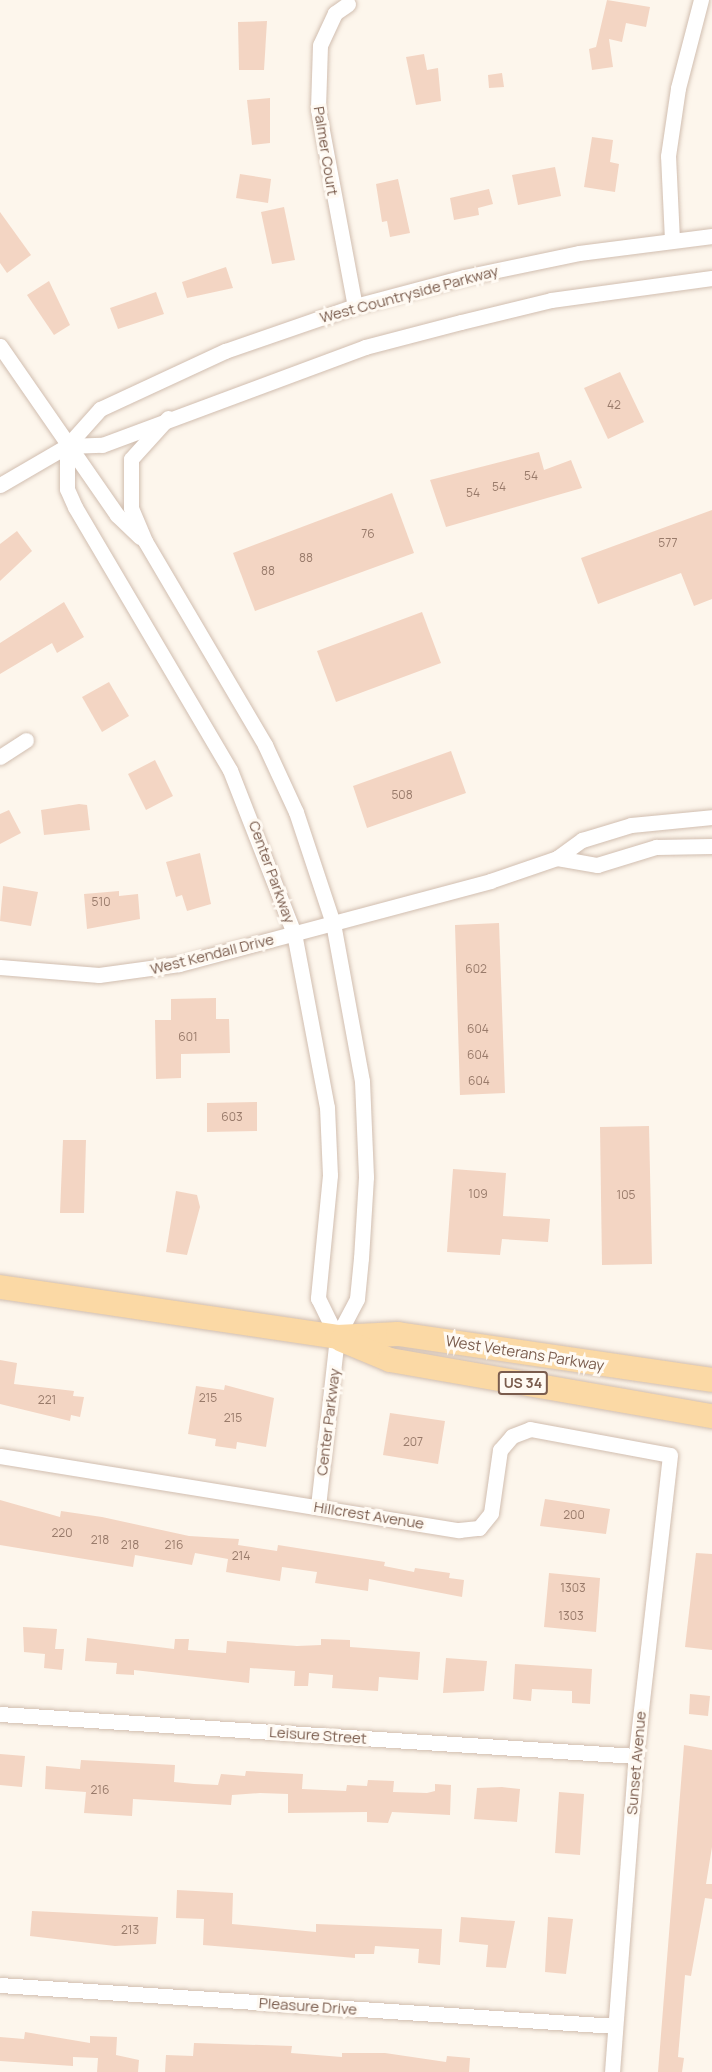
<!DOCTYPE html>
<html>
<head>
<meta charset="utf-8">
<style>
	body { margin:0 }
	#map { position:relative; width:712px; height:2072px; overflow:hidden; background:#fdf6ec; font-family:Manrope,sans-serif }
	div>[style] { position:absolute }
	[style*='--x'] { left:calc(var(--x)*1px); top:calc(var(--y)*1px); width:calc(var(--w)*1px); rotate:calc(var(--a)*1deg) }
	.building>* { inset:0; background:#f3d5c3 }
	.roads { filter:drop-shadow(0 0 2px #d1beb0) drop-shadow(0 0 2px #d1beb0) }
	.street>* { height:15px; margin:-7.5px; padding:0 7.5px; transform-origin:7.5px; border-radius:7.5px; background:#fff }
	.primary>* { height:24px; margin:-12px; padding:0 12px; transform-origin:12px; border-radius:12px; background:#fbd9a5 }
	span { translate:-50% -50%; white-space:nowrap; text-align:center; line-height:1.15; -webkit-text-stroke:6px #fffaf3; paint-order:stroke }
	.number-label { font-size:12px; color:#987a6a }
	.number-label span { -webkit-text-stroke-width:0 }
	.shield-label span { padding:2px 4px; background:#fffaf3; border:2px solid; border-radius:4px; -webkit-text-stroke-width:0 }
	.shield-label { font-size:14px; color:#7a5c4d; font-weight:700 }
	.street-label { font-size:15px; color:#7a5c4d }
</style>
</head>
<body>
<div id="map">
	<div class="building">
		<div style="clip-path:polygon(607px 0,650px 7px,646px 27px,626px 23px,622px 42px,609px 39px,613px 67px,592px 70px,589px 49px,596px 47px)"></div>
		<div style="clip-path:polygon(267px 21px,264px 70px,239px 70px,238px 22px)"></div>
		<div style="clip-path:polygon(424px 54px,427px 70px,438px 68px,441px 101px,416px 105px,406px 57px)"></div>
		<div style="clip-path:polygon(502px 73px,504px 87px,489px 88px,488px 75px)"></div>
		<div style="clip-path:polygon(270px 98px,270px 143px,252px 145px,247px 100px)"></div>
		<div style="clip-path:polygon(592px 137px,613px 140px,610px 162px,619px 164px,615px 192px,584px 187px)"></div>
		<div style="clip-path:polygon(555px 167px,561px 196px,518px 205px,512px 175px)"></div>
		<div style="clip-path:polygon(240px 174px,271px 179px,268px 203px,236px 198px)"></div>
		<div style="clip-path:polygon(398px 179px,410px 233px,390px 237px,387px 221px,382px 222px,376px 184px)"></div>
		<div style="clip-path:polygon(489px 189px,493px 204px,478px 208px,479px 215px,454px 220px,450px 198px)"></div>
		<div style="clip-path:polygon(284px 207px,295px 260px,272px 264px,261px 212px)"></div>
		<div style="clip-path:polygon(0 212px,31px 255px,7px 273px,0 263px)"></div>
		<div style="clip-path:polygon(226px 267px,233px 288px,187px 298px,182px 282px)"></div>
		<div style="clip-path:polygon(49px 281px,70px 325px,54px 335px,27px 295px)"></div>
		<div style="clip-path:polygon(156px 292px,164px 314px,118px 329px,110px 308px)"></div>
		<div style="clip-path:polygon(620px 372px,644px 422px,608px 439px,584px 388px)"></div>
		<div style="clip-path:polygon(539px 452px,544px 470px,571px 460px,582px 488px,446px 527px,430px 480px)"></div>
		<div style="clip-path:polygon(392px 493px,414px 553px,255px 611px,233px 553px)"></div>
		<div style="clip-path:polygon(712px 510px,712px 599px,694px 606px,681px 573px,598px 604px,581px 558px)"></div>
		<div style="clip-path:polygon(17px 531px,32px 551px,0 581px,0 544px)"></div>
		<div style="clip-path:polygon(64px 602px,84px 637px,57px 653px,52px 643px,0 674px,0 643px)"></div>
		<div style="clip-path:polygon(422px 612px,441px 663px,336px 702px,317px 651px)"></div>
		<div style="clip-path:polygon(109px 682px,129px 716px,102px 732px,82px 697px)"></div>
		<div style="clip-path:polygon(451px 751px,466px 793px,367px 828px,353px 786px)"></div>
		<div style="clip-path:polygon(155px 760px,173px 796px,146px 810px,128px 774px)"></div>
		<div style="clip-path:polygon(79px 804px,87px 805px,90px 830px,44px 835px,41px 810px)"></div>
		<div style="clip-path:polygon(9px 810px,21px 833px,0 844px,0 814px)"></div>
		<div style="clip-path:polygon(200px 853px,211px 904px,187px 911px,182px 895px,176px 897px,166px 862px)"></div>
		<div style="clip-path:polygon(3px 886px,38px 892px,31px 926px,0 921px)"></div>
		<div style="clip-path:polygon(119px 891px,119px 896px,138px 894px,140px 919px,87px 929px,84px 894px)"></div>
		<div style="clip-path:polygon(499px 923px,505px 1093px,460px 1095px,455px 925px)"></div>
		<div style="clip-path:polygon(216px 998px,216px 1019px,229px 1019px,230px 1053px,181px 1054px,181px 1078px,156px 1079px,155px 1020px,171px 1020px,171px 999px)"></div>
		<div style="clip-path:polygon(257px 1102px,257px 1131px,207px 1132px,207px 1103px)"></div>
		<div style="clip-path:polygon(649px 1126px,652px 1264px,602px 1265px,600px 1127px)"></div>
		<div style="clip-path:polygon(63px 1140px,86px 1140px,84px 1213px,60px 1213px)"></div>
		<div style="clip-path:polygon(453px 1169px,506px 1173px,503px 1216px,550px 1219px,548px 1242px,502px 1239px,500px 1255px,447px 1252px)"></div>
		<div style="clip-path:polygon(176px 1191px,197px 1195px,200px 1207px,187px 1255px,166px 1252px)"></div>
		<div style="clip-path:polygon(0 1360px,17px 1363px,14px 1384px,74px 1391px,73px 1396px,84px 1397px,80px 1417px,71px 1415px,70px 1421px,0 1404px)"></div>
		<div style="clip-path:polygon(225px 1385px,274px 1398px,266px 1447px,237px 1442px,236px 1449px,215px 1446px,216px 1439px,188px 1434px,196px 1386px,224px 1390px)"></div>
		<div style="clip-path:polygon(390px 1413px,445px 1421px,438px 1464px,383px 1455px)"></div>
		<div style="clip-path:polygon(545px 1499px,610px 1509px,606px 1534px,540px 1526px)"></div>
		<div style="clip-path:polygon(0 1500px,60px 1517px,61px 1511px,102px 1517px,189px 1536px,239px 1539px,238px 1545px,277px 1551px,278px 1545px,385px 1562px,384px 1566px,414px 1572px,415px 1568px,450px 1573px,449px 1578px,464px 1580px,462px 1597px,369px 1579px,368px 1591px,315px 1583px,317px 1572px,282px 1567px,280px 1581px,226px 1572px,228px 1559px,195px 1553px,192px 1565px,135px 1555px,133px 1567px,0 1545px)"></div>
		<div style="clip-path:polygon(696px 1553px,712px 1554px,712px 1650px,685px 1647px)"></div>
		<div style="clip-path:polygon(549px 1573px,600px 1578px,596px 1632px,544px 1627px)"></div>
		<div style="clip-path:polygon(23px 1627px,57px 1629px,55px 1649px,64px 1649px,62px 1670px,44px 1668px,45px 1654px,24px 1652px)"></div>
		<div style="clip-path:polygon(87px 1638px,174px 1649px,175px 1639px,189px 1639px,188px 1650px,226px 1653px,227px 1641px,297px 1646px,321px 1645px,321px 1639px,350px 1640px,350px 1647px,420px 1652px,418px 1680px,379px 1677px,378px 1691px,332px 1688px,333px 1675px,309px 1673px,308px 1686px,294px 1686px,295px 1671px,250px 1668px,249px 1683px,134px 1670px,134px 1675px,116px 1674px,117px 1663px,85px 1661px)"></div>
		<div style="clip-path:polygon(446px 1658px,487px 1661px,484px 1691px,443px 1693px)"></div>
		<div style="clip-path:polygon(515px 1664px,592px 1669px,590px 1704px,572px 1703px,572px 1691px,532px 1689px,531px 1701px,513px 1699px)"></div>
		<div style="clip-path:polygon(690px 1694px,710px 1696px,708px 1716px,689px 1714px)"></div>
		<div style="clip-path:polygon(684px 1745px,712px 1750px,712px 1847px,706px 1884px,712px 1884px,712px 1899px,705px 1898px,691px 1976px,685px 1975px,678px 2057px,684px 2058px,682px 2072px,658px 2072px)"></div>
		<div style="clip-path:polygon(0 1754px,25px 1756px,22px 1787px,0 1785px)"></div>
		<div style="clip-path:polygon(81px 1760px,175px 1765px,174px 1782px,194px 1784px,218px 1785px,221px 1774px,245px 1776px,246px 1771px,303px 1774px,302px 1789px,346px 1791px,347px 1785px,367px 1786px,368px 1780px,394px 1781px,393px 1792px,427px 1793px,435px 1791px,435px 1784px,451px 1785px,450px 1815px,392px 1812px,388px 1823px,367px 1822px,367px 1812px,288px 1813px,288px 1794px,260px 1793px,232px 1795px,231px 1805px,133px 1799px,132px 1816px,84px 1813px,86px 1792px,45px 1789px,46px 1766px,80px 1769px)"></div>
		<div style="clip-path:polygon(502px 1787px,520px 1789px,517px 1822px,474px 1819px,477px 1788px)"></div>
		<div style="clip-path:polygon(559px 1792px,584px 1794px,580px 1855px,555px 1853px)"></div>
		<div style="clip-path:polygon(177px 1890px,233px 1893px,232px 1924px,316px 1932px,316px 1924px,442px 1929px,440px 1965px,418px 1963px,419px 1949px,375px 1946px,374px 1954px,355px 1954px,355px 1958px,203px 1945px,204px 1919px,176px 1918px)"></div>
		<div style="clip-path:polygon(32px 1911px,158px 1917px,156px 1944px,115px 1946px,30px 1936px)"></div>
		<div style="clip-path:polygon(461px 1917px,515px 1921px,506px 1968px,486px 1967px,488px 1945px,459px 1942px)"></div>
		<div style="clip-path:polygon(548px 1917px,573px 1919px,566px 1974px,545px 1972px)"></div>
		<div style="clip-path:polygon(25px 2032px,90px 2043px,90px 2036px,117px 2037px,116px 2055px,139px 2060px,138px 2072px,97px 2072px,98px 2058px,73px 2057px,73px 2066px,0 2061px,0 2037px,24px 2039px)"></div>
		<div style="clip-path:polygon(194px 2043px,292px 2046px,291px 2053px,342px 2057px,342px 2053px,385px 2053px,446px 2062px,447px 2056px,470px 2058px,469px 2072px,165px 2072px,166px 2055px,193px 2056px)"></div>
	</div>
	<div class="roads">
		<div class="street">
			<div style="--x:348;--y:4;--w:16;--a:145"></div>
			<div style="--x:335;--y:13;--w:35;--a:115"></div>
			<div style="--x:320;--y:45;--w:64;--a:91.8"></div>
			<div style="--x:318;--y:109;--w:200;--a:79.4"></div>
			<div style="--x:672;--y:240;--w:84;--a:-92.7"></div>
			<div style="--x:668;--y:156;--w:69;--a:-81.6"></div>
			<div style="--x:678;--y:88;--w:91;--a:-75.4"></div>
			<div style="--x:0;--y:346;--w:206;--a:55.3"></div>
			<div style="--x:117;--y:515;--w:32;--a:44"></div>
			<div style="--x:168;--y:418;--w:55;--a:132.1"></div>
			<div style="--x:131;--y:459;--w:49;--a:90"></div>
			<div style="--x:131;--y:508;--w:36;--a:67"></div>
			<div style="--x:145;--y:541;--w:237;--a:59.5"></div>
			<div style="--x:265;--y:745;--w:74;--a:65.2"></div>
			<div style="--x:296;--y:812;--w:117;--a:71.6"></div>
			<div style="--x:333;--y:923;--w:161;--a:79.6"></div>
			<div style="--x:362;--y:1081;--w:96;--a:87.6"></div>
			<div style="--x:366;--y:1177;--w:81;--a:93.5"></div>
			<div style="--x:361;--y:1258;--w:41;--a:95.6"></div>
			<div style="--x:357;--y:1299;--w:43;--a:117.8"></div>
			<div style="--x:337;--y:1337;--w:171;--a:96.4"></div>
			<div style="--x:67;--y:446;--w:43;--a:90"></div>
			<div style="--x:67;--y:489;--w:20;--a:66"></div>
			<div style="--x:75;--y:507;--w:305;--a:59.5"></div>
			<div style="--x:230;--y:770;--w:175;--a:68.6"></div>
			<div style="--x:294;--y:933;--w:177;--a:79.3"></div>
			<div style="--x:327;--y:1107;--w:68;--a:87.5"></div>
			<div style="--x:330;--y:1175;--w:124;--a:95.6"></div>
			<div style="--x:318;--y:1298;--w:43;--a:64"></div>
			<div style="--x:67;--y:446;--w:35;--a:-2"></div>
			<div style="--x:102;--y:445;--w:281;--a:-20.4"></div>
			<div style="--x:365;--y:347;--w:99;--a:-14.6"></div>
			<div style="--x:461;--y:322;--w:93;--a:-13.7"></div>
			<div style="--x:551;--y:300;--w:162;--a:-7.8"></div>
			<div style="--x:0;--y:485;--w:78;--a:-30.2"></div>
			<div style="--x:67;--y:446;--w:50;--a:-48.3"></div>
			<div style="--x:100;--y:409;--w:138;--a:-24.9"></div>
			<div style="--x:225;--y:351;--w:138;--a:-19.1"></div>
			<div style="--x:355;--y:306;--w:113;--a:-14.9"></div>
			<div style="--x:464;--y:277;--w:117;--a:-11.8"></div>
			<div style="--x:579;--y:253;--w:134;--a:-7.3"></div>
			<div style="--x:0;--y:757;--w:31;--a:-33"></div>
			<div style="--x:557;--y:858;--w:41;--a:9.9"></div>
			<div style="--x:597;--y:865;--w:62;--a:-17"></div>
			<div style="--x:656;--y:847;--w:56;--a:-1"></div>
			<div style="--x:0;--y:967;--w:99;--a:4.6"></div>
			<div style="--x:99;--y:975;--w:81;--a:-7.8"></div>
			<div style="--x:179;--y:964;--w:322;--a:-14.9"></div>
			<div style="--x:490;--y:881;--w:71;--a:-18.9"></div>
			<div style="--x:557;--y:858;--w:31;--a:-36"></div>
			<div style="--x:582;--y:840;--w:51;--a:-17"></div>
			<div style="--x:631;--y:825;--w:81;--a:-5.6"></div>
			<div style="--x:0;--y:1456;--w:465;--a:9.2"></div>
			<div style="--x:459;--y:1530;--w:20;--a:-6"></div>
			<div style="--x:479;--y:1528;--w:19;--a:-51"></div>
			<div style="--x:491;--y:1513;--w:64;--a:-81.9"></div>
			<div style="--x:500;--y:1450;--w:18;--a:-49"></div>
			<div style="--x:512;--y:1436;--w:19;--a:-21"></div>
			<div style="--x:530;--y:1429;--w:142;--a:10.5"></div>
			<div style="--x:670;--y:1455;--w:300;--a:96.5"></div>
			<div style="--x:636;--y:1753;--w:320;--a:94.3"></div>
			<div style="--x:0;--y:1714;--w:636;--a:3.78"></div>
			<div style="--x:0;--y:1985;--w:616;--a:3.81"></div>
		</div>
		<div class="primary">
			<div style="--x:0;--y:1287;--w:341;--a:8.4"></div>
			<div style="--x:337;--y:1337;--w:61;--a:-2.8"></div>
			<div style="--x:398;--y:1334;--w:317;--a:8.3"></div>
			<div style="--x:342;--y:1340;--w:52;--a:22.6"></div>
			<div style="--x:390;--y:1360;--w:327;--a:9.9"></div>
		</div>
	</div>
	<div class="number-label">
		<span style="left:614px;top:405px">42</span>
		<span style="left:531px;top:476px">54</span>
		<span style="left:499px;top:487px">54</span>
		<span style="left:473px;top:493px">54</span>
		<span style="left:368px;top:534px">76</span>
		<span style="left:668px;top:543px">577</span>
		<span style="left:306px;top:558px">88</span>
		<span style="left:268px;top:571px">88</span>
		<span style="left:402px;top:795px">508</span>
		<span style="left:101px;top:902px">510</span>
		<span style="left:476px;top:969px">602</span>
		<span style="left:478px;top:1029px">604</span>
		<span style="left:188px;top:1037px">601</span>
		<span style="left:478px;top:1055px">604</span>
		<span style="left:479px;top:1081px">604</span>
		<span style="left:232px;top:1117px">603</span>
		<span style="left:478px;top:1194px">109</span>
		<span style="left:626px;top:1195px">105</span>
		<span style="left:208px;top:1398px">215</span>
		<span style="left:47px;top:1400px">221</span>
		<span style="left:233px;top:1418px">215</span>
		<span style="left:413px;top:1442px">207</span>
		<span style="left:574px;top:1515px">200</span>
		<span style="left:62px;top:1533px">220</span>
		<span style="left:100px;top:1540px">218</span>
		<span style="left:130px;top:1545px">218</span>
		<span style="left:174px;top:1545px">216</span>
		<span style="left:241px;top:1556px">214</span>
		<span style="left:573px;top:1588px">1303</span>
		<span style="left:571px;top:1616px">1303</span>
		<span style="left:100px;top:1790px">216</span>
		<span style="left:130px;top:1930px">213</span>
	</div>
	<div class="shield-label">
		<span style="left:523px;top:1383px">US 34</span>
	</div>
	<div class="street-label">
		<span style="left:326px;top:151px;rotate:81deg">Palmer Court</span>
		<span style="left:409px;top:294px;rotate:-15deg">West Countryside Parkway</span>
		<span style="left:272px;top:872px;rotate:70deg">Center Parkway</span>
		<span style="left:212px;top:954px;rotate:-14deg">West Kendall Drive</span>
		<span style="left:525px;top:1353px;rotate:9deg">West Veterans Parkway</span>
		<span style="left:328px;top:1422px;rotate:-83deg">Center Parkway</span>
		<span style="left:369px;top:1515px;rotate:9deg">Hillcrest Avenue</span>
		<span style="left:318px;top:1735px;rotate:4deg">Leisure Street</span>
		<span style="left:636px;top:1763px;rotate:-85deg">Sunset Avenue</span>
		<span style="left:308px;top:2006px;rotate:4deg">Pleasure Drive</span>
	</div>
</div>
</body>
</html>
